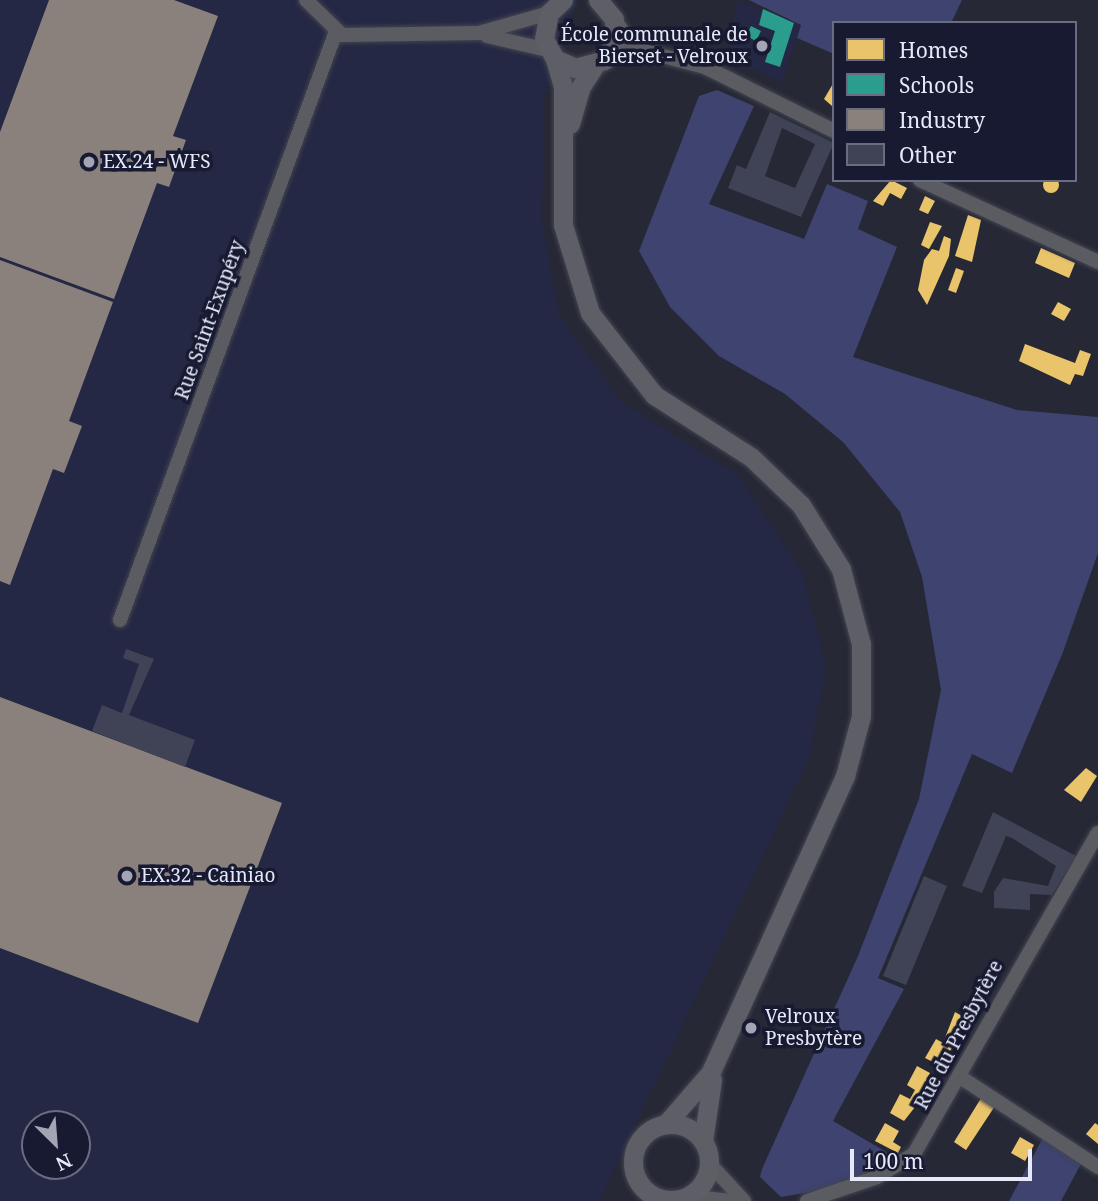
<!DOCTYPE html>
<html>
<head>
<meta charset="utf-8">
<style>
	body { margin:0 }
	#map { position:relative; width:1098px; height:1201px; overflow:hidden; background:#262836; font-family:"Noto Serif",serif }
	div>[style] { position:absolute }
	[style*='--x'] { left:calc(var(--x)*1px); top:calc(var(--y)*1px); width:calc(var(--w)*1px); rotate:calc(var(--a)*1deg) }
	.built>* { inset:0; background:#252844 }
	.green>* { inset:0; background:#3e4370 }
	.homes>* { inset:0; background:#e9c46a }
	.round { border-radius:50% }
	.schools>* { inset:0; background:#2a9d8f }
	.industry>* { inset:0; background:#8a817c }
	.building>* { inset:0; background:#404256 }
	.roads { filter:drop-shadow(0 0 2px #434450) drop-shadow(0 0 2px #434450) }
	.street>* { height:14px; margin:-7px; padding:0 7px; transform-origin:7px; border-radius:7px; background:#5b5c61 }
	.secondary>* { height:19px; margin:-9.5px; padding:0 9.5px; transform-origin:9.5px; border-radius:9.5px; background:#5d5e66 }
	.secondary>.ring { margin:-9.5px; padding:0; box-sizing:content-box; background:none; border:19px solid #5d5e66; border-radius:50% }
	.dots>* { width:19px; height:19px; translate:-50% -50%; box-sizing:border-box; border:4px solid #171a31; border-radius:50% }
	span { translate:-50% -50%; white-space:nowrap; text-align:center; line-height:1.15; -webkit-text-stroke:7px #171a31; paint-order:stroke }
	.poi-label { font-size:19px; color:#e6e9f9 }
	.right { translate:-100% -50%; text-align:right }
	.left { translate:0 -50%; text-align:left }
	.street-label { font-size:19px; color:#e6e9f9 }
	.legend { position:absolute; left:832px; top:21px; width:245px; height:161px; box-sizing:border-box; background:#171a31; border:2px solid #6a6d81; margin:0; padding:9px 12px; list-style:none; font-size:21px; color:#e6e9f9 }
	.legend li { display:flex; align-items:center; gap:14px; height:35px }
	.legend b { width:35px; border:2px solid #6a6d81 }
	.north { position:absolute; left:21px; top:1110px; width:70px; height:70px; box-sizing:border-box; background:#171a31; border:2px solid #6a6d81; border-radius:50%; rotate:155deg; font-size:19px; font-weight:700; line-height:28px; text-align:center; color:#e6e9f9 }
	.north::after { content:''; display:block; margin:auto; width:24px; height:32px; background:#a3a5b5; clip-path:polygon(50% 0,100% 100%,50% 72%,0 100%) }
	.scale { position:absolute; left:850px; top:1149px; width:182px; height:32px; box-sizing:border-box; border:4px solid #e6e9f9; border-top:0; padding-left:9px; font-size:21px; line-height:24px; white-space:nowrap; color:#e6e9f9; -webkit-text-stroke:5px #171a31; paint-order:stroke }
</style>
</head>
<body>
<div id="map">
	<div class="built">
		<div style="clip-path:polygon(evenodd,0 0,578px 0,544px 96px,542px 223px,559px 314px,620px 401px,738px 475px,802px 571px,826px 668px,809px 758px,599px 1201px,0 1201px,0 0,35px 1124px,77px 1124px,77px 1166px,35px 1166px,35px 1124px)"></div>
		<div style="clip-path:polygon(737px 0,801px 25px,781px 83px,728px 54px)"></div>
	</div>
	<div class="green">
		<div style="clip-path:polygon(749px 0,962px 0,951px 23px,834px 23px,834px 54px,797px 38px,801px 25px)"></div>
		<div style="clip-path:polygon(717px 90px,754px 106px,709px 204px,804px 239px,827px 184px,868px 201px,858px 229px,897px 247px,853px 357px,1017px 410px,1098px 417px,1098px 553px,1063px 652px,1012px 773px,972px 754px,878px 978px,904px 989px,833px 1121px,900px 1160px,828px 1189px,781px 1197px,760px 1177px,762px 1169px,858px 956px,919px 799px,941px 690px,922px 577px,900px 512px,843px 442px,785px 394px,719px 356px,670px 307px,639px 251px,699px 96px)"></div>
		<div style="clip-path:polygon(1045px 1134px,1082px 1162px,1061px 1201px,1009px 1201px)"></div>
	</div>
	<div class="homes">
		<div style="clip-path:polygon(834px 82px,834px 106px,832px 106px,824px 99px)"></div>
		<div class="round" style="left:1043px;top:177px;width:16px;height:16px"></div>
		<div style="clip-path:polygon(891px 180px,907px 188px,901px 199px,890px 193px,883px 206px,873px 201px)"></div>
		<div style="clip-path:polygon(925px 196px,935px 201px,928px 214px,919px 210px)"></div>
		<div style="clip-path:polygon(968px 215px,981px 220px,972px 262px,955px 256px)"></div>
		<div style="clip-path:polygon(930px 222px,942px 226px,929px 249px,921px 245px)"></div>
		<div style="clip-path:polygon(944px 236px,951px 239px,949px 256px,927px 305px,918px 290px,924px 260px,932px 249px,939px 251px)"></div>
		<div style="clip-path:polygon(1041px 248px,1075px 263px,1069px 278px,1035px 263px)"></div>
		<div style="clip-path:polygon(956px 268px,964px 271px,956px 293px,948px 290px)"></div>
		<div style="clip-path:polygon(1058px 302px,1071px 309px,1064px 321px,1051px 314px)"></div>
		<div style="clip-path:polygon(1025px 344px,1075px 363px,1080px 350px,1091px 354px,1083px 376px,1075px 374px,1070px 385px,1019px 361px)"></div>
		<div style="clip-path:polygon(1086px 768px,1097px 776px,1081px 802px,1064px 790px)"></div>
		<div style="clip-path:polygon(955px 1012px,969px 1020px,941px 1066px,925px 1058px,936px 1039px,943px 1043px)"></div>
		<div style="clip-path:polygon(917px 1066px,930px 1073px,924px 1085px,930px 1088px,904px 1121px,890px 1113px,900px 1094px,910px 1099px,915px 1090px,907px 1085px)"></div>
		<div style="clip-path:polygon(983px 1095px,995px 1106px,966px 1150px,954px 1142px)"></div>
		<div style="clip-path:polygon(885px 1123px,899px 1131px,893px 1142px,901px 1147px,898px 1153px,875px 1141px)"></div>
		<div style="clip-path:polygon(1095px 1123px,1098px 1125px,1098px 1144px,1086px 1134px)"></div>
		<div style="clip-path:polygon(1020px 1137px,1034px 1145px,1025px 1161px,1011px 1153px)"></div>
	</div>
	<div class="schools">
		<div style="clip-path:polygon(763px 9px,794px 23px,780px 67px,765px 62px,775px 31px,759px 25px)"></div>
		<div style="clip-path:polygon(751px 26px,761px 31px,756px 41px,746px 36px)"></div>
	</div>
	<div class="industry">
		<div style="clip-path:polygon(49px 0,174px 0,218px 16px,173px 136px,186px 140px,169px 187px,157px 183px,114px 299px,0 257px,0 132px)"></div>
		<div style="clip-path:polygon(0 260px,113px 302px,69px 421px,82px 426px,64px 473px,53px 469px,10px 585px,0 581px)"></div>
		<div style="clip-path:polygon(0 697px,282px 803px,198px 1023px,0 948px)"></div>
	</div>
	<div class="building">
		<div style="clip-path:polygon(evenodd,770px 112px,834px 143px,801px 217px,728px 188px,737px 165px,746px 169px,770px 112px,782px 128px,815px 144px,795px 188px,765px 176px,782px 128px)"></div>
		<div style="clip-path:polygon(126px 649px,154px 659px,129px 715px,195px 740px,185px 767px,92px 731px,102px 705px,122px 713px,139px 664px,123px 658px)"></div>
		<div style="clip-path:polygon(993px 812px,1076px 856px,1052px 895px,1030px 894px,1030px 910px,994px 908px,994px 892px,1003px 878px,1048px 886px,1056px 866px,1012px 838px,1006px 836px,982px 893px,962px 886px)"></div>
		<div style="clip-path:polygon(924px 876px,947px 886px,906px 985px,883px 976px)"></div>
	</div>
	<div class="roads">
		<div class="street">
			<div style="--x:306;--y:0;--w:50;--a:44.2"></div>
			<div style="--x:342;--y:35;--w:137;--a:-0.8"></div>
			<div style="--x:479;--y:33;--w:73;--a:-15.9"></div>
			<div style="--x:614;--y:19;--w:37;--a:54"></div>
			<div style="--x:487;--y:36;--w:63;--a:12.9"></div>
			<div style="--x:604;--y:60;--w:34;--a:-19"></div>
			<div style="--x:636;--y:49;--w:71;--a:14.6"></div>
			<div style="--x:705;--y:67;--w:144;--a:26.4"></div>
			<div style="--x:920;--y:180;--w:196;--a:24.7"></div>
			<div style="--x:120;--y:620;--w:624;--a:-69.85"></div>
			<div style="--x:960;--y:1077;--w:165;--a:33.1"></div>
			<div style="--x:709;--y:1163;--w:52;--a:47.4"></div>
			<div style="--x:688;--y:1196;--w:42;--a:6.8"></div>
			<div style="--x:807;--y:1201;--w:74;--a:-18.9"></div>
			<div style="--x:877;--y:1177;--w:44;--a:-31.9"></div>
			<div style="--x:914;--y:1154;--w:370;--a:-60.2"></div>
		</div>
		<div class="secondary">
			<div style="--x:563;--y:0;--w:19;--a:137"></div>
			<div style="--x:549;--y:13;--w:26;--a:101"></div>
			<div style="--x:544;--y:39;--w:23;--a:61"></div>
			<div style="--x:555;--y:59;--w:22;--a:24"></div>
			<div style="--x:575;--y:68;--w:30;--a:-15"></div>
			<div style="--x:604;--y:60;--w:22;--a:-60"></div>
			<div style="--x:615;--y:41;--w:22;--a:-93"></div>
			<div style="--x:614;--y:19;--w:25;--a:-130"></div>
			<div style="--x:555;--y:59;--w:29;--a:74"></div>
			<div style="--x:563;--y:87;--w:138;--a:90"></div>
			<div style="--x:563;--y:225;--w:92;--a:72.9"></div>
			<div style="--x:590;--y:313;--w:104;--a:52"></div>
			<div style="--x:654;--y:395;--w:115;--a:32.6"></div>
			<div style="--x:751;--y:457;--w:69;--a:43.8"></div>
			<div style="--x:801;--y:505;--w:75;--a:58"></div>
			<div style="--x:841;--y:569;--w:78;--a:75.1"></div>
			<div style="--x:861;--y:644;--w:72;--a:90"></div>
			<div style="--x:861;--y:716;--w:62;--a:104.9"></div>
			<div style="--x:845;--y:776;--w:325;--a:114.4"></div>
			<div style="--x:711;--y:1072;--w:69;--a:130.9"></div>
			<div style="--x:570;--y:124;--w:37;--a:-74"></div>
			<div style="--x:580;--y:88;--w:27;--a:-57"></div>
			<div class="ring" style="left:633px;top:1124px;width:57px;height:57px"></div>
			<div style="--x:703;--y:1141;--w:62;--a:-81.6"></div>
		</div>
	</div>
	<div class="dots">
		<div style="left:762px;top:46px;background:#a3a5b5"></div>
		<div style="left:89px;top:162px;background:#a3a5b5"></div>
		<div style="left:127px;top:876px;background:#a3a5b5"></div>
		<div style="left:751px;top:1028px;background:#a3a5b5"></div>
	</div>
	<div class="poi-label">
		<span class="right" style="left:748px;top:46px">École communale de<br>Bierset - Velroux</span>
		<span class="left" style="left:103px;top:162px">EX.24 - WFS</span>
		<span class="left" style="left:141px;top:876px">EX.32 - Cainiao</span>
		<span class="left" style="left:765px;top:1028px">Velroux<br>Presbytère</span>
	</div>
	<div class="street-label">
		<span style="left:210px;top:320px;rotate:-70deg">Rue Saint-Exupéry</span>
		<span style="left:959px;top:1035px;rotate:-62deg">Rue du Presbytère</span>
	</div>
	<ul class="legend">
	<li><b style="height:19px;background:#e9c46a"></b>Homes</li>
	<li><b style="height:19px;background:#2a9d8f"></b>Schools</li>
	<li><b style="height:19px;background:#8a817c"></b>Industry</li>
	<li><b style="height:19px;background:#404256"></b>Other</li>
	</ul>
	<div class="north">N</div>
	<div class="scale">100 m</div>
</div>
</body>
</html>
